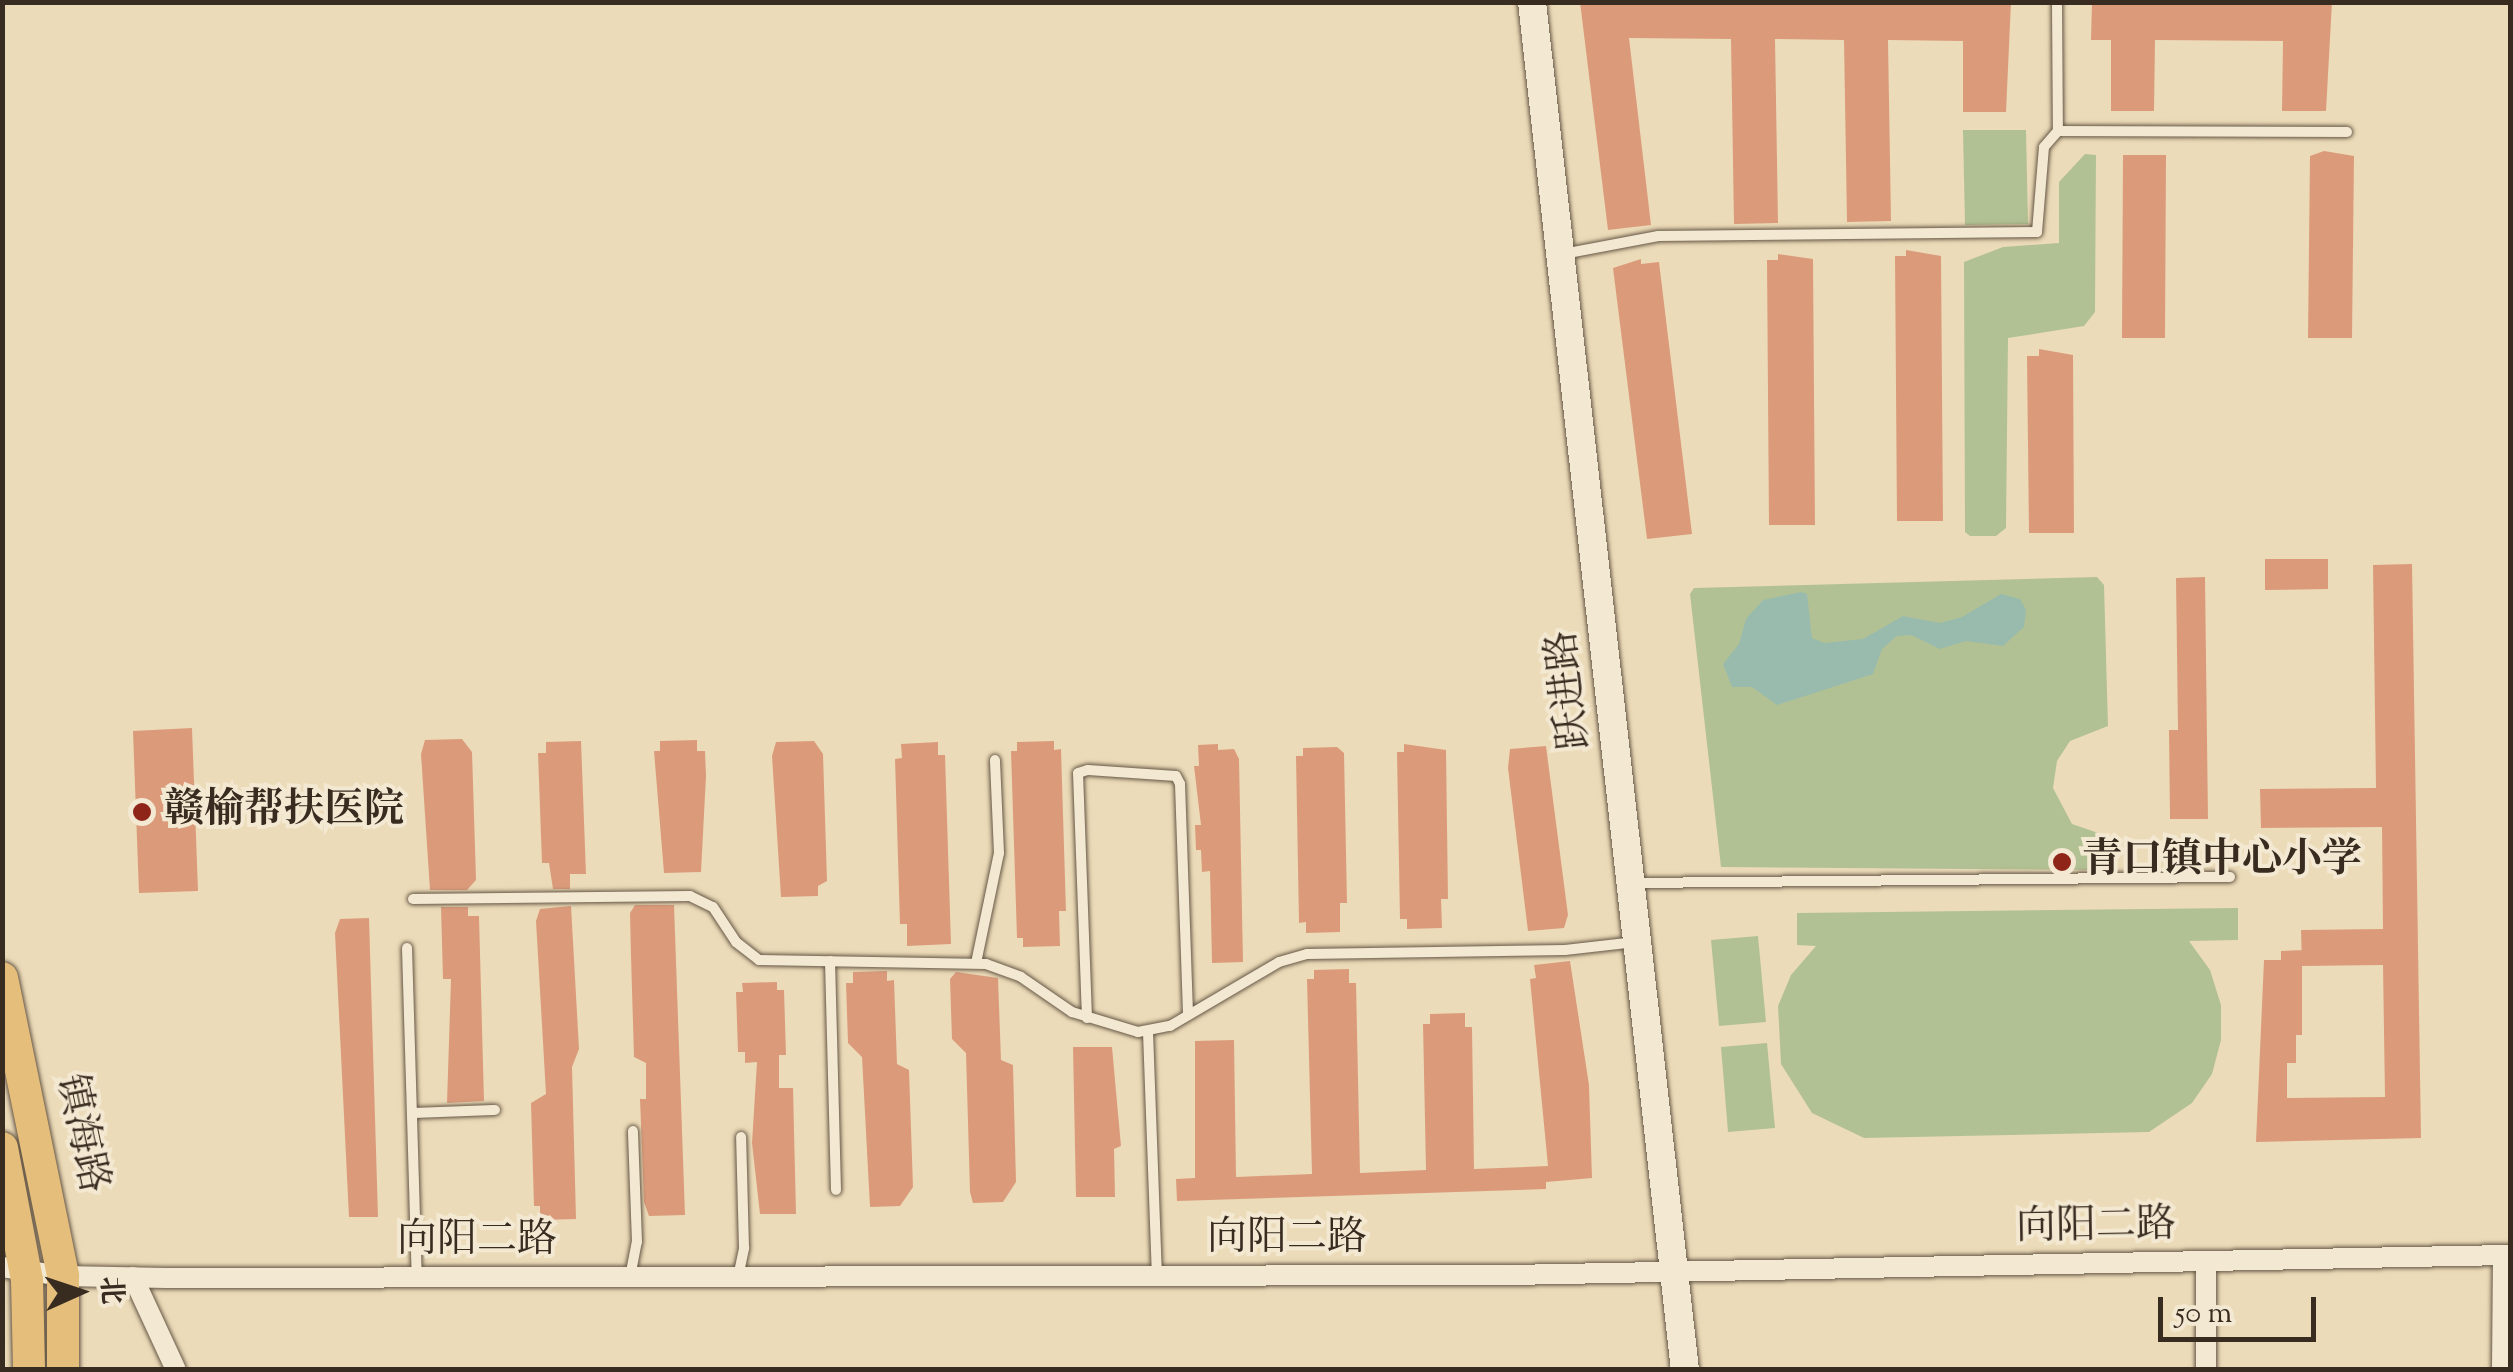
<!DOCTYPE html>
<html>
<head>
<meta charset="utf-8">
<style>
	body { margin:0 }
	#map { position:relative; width:2513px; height:1372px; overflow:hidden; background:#ecdbb8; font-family:"Sorts Mill Goudy","Noto Serif SC",serif }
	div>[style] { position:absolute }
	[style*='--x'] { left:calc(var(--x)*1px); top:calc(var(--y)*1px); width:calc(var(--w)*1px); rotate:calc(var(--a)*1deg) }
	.green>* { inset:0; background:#b2c193 }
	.water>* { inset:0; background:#99bbae }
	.building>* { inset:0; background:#db9b7b }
	.roads { filter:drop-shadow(0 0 2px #655746) drop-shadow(0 0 2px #655746) }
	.lane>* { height:10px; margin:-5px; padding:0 5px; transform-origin:5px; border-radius:5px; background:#f3e8d1 }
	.street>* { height:20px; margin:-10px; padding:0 10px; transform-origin:10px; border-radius:10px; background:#f3e8d1 }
	.secondary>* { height:28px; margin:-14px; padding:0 14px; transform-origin:14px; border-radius:14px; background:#f3e8d1 }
	.primary>* { height:32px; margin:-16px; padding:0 16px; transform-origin:16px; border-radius:16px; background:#e6be7c }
	.dots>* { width:28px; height:28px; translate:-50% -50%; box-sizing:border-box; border:5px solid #f3e8d1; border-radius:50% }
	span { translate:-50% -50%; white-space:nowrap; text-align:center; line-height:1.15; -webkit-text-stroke:8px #f3e8d1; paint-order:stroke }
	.street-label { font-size:40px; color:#382b20 }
	.poi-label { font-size:40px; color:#382b20; font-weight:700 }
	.left { translate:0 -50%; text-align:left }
	.frame { position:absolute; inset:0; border:5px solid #382b20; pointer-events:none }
	.north { position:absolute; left:30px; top:1242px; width:100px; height:100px; -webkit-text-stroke:8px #f3e8d1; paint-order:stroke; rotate:87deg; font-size:28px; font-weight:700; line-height:40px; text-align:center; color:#382b20 }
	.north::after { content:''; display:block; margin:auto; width:35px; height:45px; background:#382b20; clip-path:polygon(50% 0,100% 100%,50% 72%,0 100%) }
	.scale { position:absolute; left:2158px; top:1297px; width:158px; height:45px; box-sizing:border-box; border:5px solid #382b20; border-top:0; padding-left:12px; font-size:30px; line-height:35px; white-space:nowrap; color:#382b20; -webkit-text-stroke:8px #f3e8d1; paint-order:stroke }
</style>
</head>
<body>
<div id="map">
	<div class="green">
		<div style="clip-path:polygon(2026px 130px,2028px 224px,1965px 225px,1963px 130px)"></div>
		<div style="clip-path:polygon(2085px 154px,2096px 155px,2095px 312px,2084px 326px,2008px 338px,2006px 528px,1996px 536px,1970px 536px,1965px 532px,1964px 262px,2003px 247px,2059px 243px,2059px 182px)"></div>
		<div style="clip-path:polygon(2097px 577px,2104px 585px,2108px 726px,2070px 741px,2057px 761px,2053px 788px,2072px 824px,2110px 837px,2111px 870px,1721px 867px,1690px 594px,1694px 588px)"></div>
		<div style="clip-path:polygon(2238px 908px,2238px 940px,2189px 941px,2210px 970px,2221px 1005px,2221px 1040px,2212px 1074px,2192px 1103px,2149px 1132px,1864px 1138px,1812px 1113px,1781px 1064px,1778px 1006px,1791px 975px,1816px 946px,1797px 945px,1797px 913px)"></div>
		<div style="clip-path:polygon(1758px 936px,1766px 1022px,1719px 1026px,1711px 940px)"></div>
		<div style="clip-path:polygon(1767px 1043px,1775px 1128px,1728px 1132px,1721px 1047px)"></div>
	</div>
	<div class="water">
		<div style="clip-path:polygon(1801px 592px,1807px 594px,1812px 638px,1824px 643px,1863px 639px,1903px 616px,1940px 623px,1962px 617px,2001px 594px,2020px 599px,2026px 610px,2024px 627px,2003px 646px,1966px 641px,1940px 649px,1911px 635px,1897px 636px,1882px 649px,1873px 674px,1777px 705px,1752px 687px,1732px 687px,1723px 664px,1739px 644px,1746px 619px,1763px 600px)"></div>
	</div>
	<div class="building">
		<div style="clip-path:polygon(1580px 2px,2011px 2px,2006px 112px,1963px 112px,1963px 41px,1888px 40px,1891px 221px,1847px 222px,1844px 40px,1775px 39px,1778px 223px,1734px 224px,1731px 39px,1629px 38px,1651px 225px,1608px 230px)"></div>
		<div style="clip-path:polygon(2092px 2px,2332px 2px,2326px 111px,2282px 111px,2283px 41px,2155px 40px,2154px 111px,2111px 111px,2111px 40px,2091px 40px)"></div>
		<div style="clip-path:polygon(2324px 151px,2354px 156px,2352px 338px,2308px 338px,2310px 156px)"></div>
		<div style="clip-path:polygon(2123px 155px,2166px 155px,2165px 338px,2122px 338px)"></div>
		<div style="clip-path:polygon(1906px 250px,1941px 256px,1943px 521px,1897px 521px,1895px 256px,1906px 256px)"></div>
		<div style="clip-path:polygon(1778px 254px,1813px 259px,1815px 525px,1769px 525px,1767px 260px,1778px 260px)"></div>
		<div style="clip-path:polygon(1641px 259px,1641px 264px,1659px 262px,1692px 534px,1647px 539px,1613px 268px)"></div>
		<div style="clip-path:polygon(2039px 349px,2073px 355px,2074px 533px,2029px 533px,2027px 356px,2039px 356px)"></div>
		<div style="clip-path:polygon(2265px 559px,2328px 559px,2328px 589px,2265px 590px)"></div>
		<div style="clip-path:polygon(2412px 564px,2421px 1138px,2256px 1142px,2264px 960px,2281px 960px,2281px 951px,2302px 950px,2302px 1035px,2296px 1035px,2296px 1063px,2287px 1063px,2287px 1098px,2385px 1097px,2383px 965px,2302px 966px,2301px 930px,2383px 929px,2382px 827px,2261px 828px,2260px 789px,2376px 788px,2373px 565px)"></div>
		<div style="clip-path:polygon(2205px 577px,2208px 819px,2170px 819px,2169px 730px,2178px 730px,2176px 578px)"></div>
		<div style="clip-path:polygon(192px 728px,198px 891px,139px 893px,133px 731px)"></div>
		<div style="clip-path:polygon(462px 739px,472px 752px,476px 880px,467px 890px,430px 890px,421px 754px,425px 740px)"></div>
		<div style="clip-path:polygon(697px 740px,697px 751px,705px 751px,706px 776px,701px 872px,664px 873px,654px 751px,660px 751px,660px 741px)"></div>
		<div style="clip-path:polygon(581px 741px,586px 874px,570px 874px,570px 889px,553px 889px,549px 863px,542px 863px,538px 753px,546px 753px,546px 742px)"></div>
		<div style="clip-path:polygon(814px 741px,823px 754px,827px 881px,818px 886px,818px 896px,781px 897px,772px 756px,776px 742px)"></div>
		<div style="clip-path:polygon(1054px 741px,1054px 750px,1061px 749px,1066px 911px,1059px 911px,1060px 946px,1023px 947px,1023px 938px,1017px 938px,1011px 751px,1017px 751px,1017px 742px)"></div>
		<div style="clip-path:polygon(938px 742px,938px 755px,945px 755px,951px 944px,907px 946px,907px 924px,900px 924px,895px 759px,902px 758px,901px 744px)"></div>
		<div style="clip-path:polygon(1218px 744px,1218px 750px,1234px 749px,1239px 759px,1243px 962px,1212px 963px,1210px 871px,1202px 872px,1201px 850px,1196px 850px,1195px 825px,1201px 825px,1194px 766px,1199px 766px,1198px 745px)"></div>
		<div style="clip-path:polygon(1404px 744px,1446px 750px,1448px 899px,1441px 899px,1442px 928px,1407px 929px,1407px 919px,1400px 919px,1397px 752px,1404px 752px)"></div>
		<div style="clip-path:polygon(1546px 746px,1568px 915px,1564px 928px,1528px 931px,1508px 768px,1510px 749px)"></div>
		<div style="clip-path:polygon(1337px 747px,1344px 753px,1347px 903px,1340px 903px,1340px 932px,1306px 933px,1306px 922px,1299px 923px,1296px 756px,1303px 756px,1303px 748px)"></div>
		<div style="clip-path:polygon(635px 905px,674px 905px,685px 1215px,649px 1216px,644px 1202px,640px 1099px,646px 1099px,646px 1063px,634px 1057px,631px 956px,630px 913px)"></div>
		<div style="clip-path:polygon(571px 906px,579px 1049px,572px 1067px,576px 1219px,540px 1220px,540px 1206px,534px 1206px,531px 1103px,546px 1094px,536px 921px,540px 909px)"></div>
		<div style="clip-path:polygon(441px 907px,468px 907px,468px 916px,479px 916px,484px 1101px,447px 1103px,451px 979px,443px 979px)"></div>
		<div style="clip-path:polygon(369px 918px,378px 1217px,349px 1217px,335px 933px,340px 919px)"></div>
		<div style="clip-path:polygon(1570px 961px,1589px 1085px,1592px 1178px,1546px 1182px,1546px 1189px,1177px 1201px,1176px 1179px,1195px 1178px,1195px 1041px,1234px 1040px,1236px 1177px,1312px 1174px,1307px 979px,1314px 979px,1314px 970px,1349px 969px,1349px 983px,1356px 983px,1360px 1173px,1426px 1170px,1423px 1024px,1430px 1024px,1430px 1014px,1465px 1013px,1465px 1027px,1472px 1027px,1474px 1169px,1548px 1166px,1530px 979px,1536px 978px,1534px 965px)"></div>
		<div style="clip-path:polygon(887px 971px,887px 981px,894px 980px,897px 1064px,909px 1070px,913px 1187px,900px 1206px,870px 1207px,862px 1057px,848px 1043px,846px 983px,853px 983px,853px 972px)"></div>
		<div style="clip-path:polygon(956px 972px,998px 978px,1001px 1060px,1013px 1065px,1016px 1182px,1003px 1202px,973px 1203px,970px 1192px,966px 1053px,952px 1039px,950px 979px)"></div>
		<div style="clip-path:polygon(777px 982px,777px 990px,784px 990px,786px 1055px,779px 1055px,779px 1088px,793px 1088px,796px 1214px,760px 1214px,752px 1143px,757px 1062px,745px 1063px,745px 1052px,738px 1052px,736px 992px,743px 992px,742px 983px)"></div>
		<div style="clip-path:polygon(1073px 1047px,1112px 1047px,1121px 1146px,1114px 1149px,1115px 1197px,1076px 1197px)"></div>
	</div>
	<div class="roads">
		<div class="lane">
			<div style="--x:2057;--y:2;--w:129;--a:89.6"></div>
			<div style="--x:2058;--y:131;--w:289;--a:0.2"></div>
			<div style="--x:1563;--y:254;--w:97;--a:-10.7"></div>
			<div style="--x:1658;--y:236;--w:379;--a:-0.6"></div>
			<div style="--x:2037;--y:232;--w:85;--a:-85.3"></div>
			<div style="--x:2044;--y:147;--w:21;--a:-49"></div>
			<div style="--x:1634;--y:883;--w:596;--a:-0.58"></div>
			<div style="--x:413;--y:899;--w:277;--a:-0.6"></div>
			<div style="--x:690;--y:896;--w:25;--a:26"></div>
			<div style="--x:713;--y:907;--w:42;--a:56.7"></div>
			<div style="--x:736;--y:942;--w:29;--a:38"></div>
			<div style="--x:759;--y:960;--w:227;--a:1"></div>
			<div style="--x:986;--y:964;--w:37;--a:20"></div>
			<div style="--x:1021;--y:977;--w:62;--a:34.5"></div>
			<div style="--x:1072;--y:1012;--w:69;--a:16.9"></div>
			<div style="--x:1138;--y:1032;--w:33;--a:-11"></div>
			<div style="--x:1170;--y:1026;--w:126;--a:-30.4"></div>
			<div style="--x:1279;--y:962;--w:29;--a:-16"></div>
			<div style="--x:1307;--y:954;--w:258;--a:-0.9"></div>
			<div style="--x:1565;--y:950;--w:71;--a:-6.4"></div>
			<div style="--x:407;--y:948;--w:329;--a:88.3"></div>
			<div style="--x:830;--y:961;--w:229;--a:88.5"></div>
			<div style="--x:976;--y:963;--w:112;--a:-78.2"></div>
			<div style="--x:999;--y:853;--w:93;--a:-92.5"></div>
			<div style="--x:1087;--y:1018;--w:245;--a:-92.1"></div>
			<div style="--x:1078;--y:773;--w:10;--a:-17"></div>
			<div style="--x:1088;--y:770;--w:88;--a:3.9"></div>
			<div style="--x:1176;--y:776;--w:9;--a:63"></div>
			<div style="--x:1180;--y:784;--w:231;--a:88"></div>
			<div style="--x:1148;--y:1032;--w:244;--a:87.9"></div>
			<div style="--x:412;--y:1113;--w:83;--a:-2.1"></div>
			<div style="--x:630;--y:1277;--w:36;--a:-79"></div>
			<div style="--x:637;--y:1242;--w:111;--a:-92.1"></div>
			<div style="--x:738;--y:1277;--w:30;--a:-78"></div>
			<div style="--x:744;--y:1248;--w:111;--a:-91.5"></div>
		</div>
		<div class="street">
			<div style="--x:2;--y:1267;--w:62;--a:8.4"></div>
			<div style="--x:63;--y:1276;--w:103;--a:1.1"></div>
			<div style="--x:166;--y:1278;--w:1345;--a:-0.13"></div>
			<div style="--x:1511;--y:1275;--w:999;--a:-1.15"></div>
			<div style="--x:133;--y:1277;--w:102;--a:65.2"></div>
			<div style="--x:2206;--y:1370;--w:109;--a:-90"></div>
			<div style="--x:2502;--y:1370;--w:115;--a:-89.5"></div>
		</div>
		<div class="secondary">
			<div style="--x:1532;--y:2;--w:1377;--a:83.62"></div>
		</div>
		<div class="primary">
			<div style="--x:2;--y:978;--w:304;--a:78.4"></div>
			<div style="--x:63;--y:1276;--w:94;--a:90"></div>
			<div style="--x:2;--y:1148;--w:134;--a:79.3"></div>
			<div style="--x:27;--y:1280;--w:90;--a:88.7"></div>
		</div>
	</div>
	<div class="dots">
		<div style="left:142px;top:812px;background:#8f2418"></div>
		<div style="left:2062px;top:862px;background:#8f2418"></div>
	</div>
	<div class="street-label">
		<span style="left:1571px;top:690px;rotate:-97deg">跃进路</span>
		<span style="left:80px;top:1134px;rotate:78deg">镇海路</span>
		<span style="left:2096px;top:1228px;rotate:-1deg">向阳二路</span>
		<span style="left:1287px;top:1240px">向阳二路</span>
		<span style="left:477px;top:1242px">向阳二路</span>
	</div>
	<div class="poi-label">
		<span class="left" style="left:164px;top:812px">赣榆帮扶医院</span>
		<span class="left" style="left:2082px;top:862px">青口镇中心小学</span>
	</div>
	<div class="frame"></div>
	<div class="north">北</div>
	<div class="scale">50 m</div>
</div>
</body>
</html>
